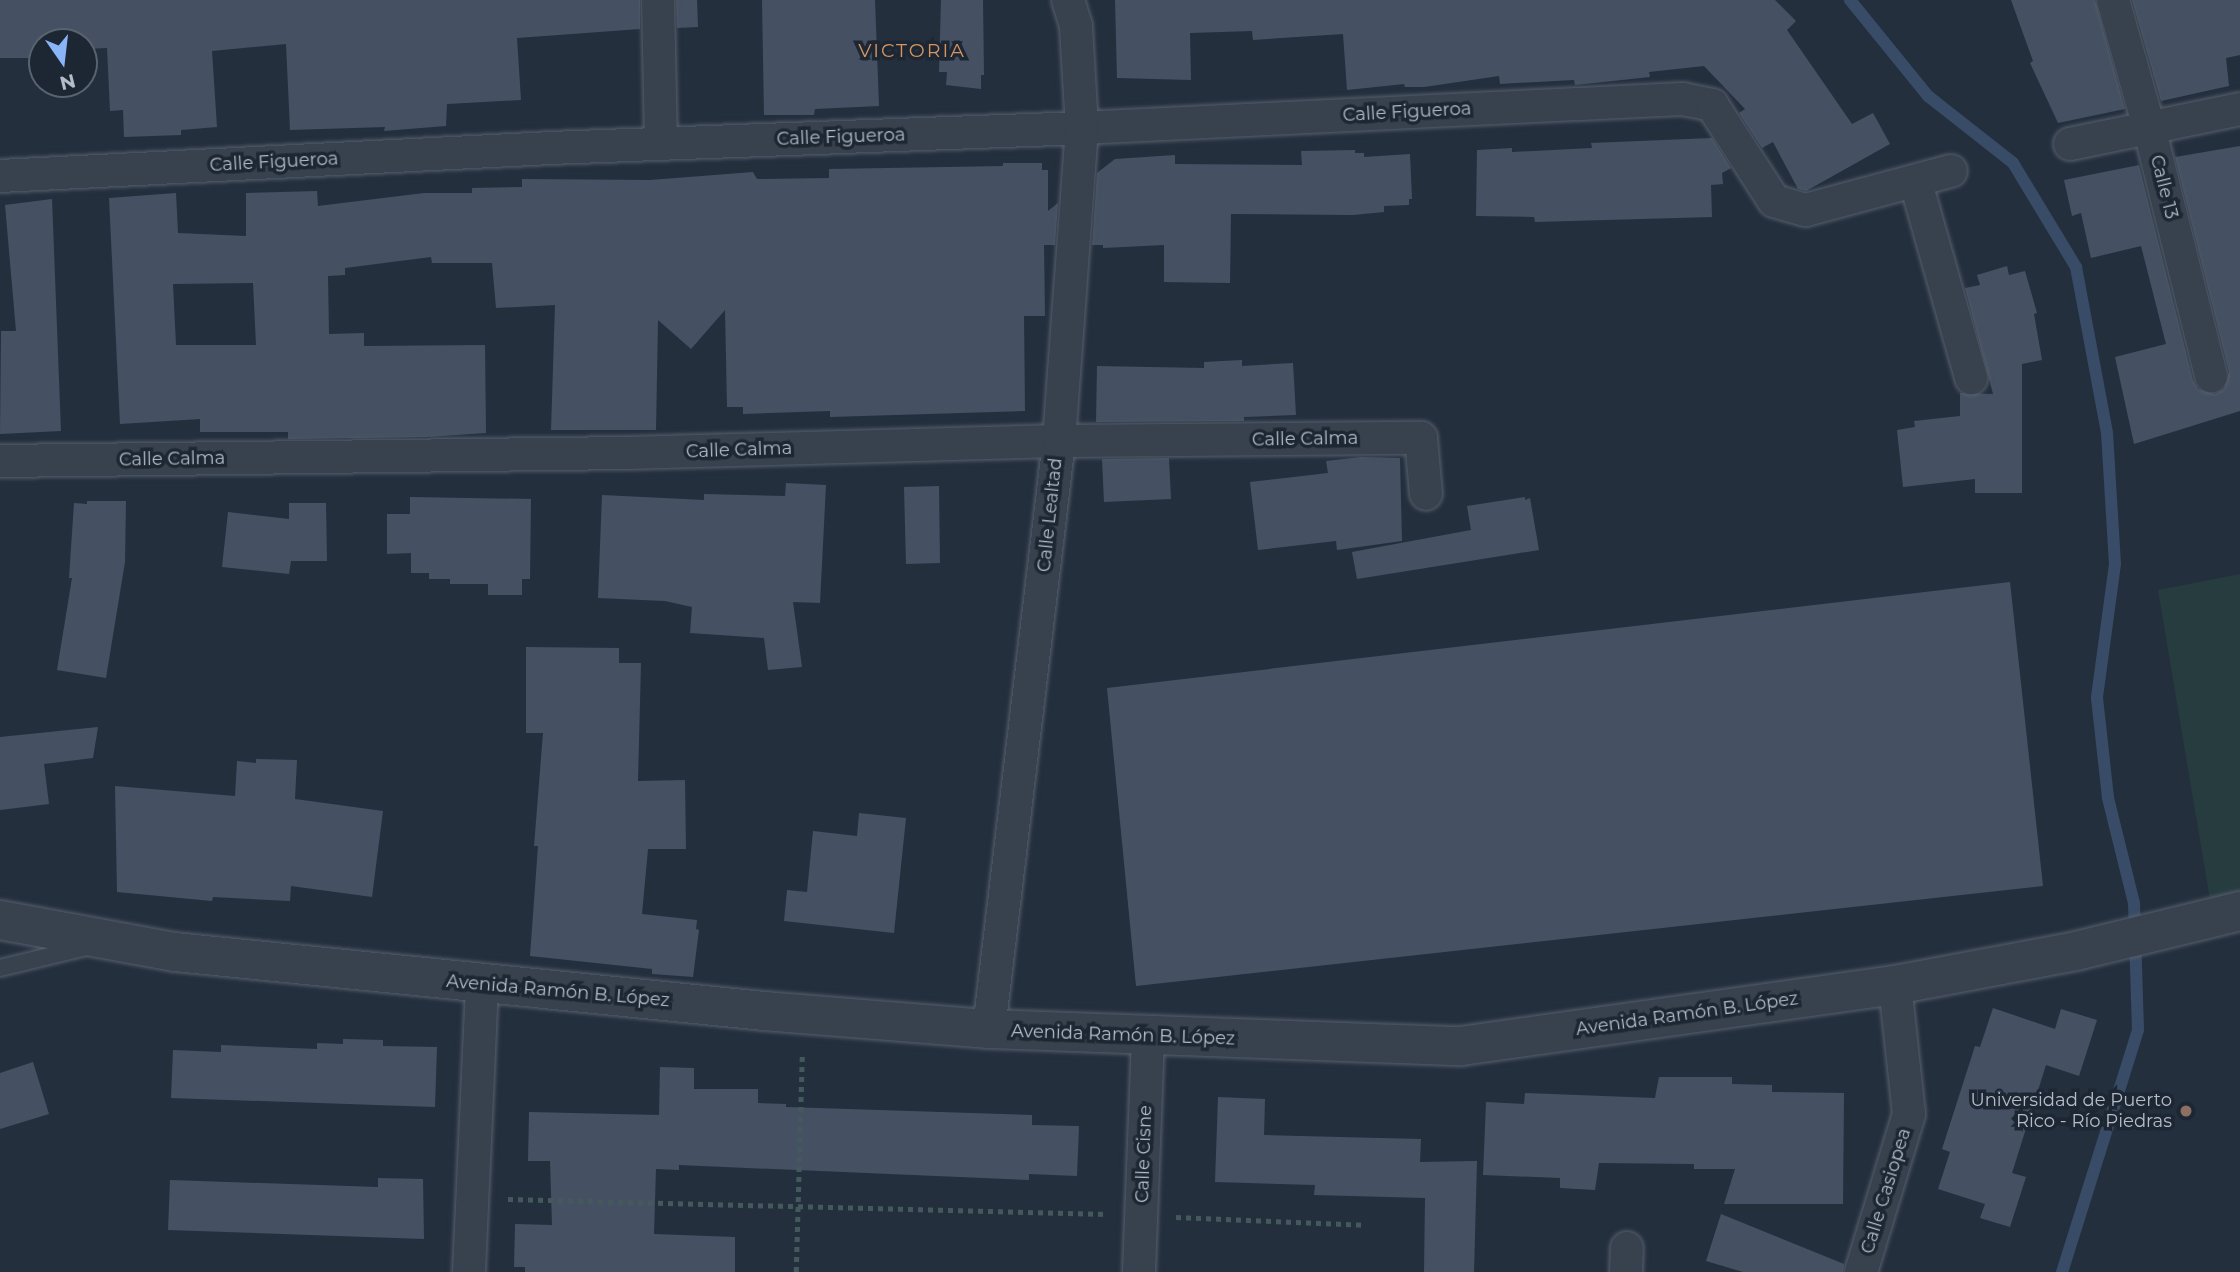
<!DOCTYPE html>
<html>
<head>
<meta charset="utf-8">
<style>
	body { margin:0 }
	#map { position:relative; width:2240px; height:1272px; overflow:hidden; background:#242f3e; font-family:Montserrat,sans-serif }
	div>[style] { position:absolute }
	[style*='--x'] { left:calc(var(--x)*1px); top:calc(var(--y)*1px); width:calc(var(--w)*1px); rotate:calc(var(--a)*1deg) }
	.green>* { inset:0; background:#263c3f }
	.stream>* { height:12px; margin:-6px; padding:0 6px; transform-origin:6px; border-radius:6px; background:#394c67 }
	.building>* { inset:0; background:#455162 }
	.path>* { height:4.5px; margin-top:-2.25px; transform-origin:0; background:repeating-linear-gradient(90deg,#44595c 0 5px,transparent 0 10px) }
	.roads { filter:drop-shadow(0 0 2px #565f6c) drop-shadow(0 0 2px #565f6c) }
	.service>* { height:16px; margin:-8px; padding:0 8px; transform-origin:8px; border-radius:8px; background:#38414e }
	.minor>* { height:32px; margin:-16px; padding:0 16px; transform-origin:16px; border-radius:16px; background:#38414e }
	.tertiary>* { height:38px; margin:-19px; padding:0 19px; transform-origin:19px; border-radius:19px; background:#38414e }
	.dots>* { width:19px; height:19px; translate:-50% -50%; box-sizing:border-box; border:4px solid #1d2633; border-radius:50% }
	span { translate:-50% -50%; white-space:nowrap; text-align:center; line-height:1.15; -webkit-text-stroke:7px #1d2633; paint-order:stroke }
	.street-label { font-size:18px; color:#b4bcc9 }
	.poi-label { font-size:18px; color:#b4bcc9 }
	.right { translate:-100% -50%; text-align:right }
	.neighbourhood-label { font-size:19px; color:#d59563; letter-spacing:2px }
	.north { position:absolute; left:28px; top:28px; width:70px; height:70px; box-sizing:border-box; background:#1d2633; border:2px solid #59626f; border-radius:50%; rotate:166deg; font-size:19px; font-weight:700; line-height:28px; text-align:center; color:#b4bcc9 }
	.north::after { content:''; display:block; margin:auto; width:24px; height:32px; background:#8ab4f8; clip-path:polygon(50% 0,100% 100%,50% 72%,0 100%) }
</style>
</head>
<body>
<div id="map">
	<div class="green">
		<div style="clip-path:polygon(2240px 574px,2240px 893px,2210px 900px,2158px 590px)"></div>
	</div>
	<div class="stream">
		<div style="--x:1850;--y:0;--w:124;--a:50.9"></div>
		<div style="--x:1928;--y:96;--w:108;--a:38.2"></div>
		<div style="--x:2013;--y:163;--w:122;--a:58.8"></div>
		<div style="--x:2076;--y:267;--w:169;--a:79.4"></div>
		<div style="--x:2107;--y:433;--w:131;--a:86.5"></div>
		<div style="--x:2115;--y:564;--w:135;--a:97.7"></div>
		<div style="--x:2097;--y:698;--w:101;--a:83.7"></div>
		<div style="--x:2108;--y:798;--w:108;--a:76.1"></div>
		<div style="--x:2134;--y:903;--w:127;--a:88.2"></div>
		<div style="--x:2138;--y:1030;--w:254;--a:107.4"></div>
	</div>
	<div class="building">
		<div style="clip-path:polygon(0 0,640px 0,640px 29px,517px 38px,521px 100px,447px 104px,446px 126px,384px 131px,385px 127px,290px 130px,286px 44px,212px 51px,217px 127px,181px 130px,181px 135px,124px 137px,123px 110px,110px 111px,107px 48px,84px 49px,84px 42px,42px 42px,42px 58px,0 58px)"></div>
		<div style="clip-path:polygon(676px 0,697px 0,698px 27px,677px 28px)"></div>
		<div style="clip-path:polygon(762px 0,875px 0,879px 106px,815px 109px,814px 115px,764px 115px)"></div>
		<div style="clip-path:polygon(941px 0,983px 0,984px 75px,981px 75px,981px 89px,946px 85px,947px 72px,939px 72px)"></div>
		<div style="clip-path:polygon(1115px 0,1775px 0,1796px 21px,1787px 30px,1852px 124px,1873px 113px,1890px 144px,1806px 191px,1798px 189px,1773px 142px,1762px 148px,1739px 113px,1745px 109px,1704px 66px,1649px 72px,1650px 77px,1575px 85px,1574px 80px,1500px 84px,1499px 76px,1424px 87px,1405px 87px,1404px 84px,1347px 90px,1343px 34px,1253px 40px,1252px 31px,1190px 33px,1191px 80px,1117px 78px)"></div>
		<div style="clip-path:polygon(2011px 0,2095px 0,2125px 109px,2058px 123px,2030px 63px,2033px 61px)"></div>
		<div style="clip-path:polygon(2132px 0,2240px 0,2240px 55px,2226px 58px,2229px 86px,2161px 101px)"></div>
		<div style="clip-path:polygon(1712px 138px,1731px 168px,1722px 173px,1723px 184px,1711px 185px,1712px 217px,1535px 222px,1534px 217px,1476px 216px,1477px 150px,1512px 148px,1512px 152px,1592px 148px,1591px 143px)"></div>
		<div style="clip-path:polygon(2240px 146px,2240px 411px,2134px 444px,2115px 357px,2166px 344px,2141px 246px,2091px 258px,2081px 213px,2072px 216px,2064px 180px,2139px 165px,2193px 380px,2198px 389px,2215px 394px,2224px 389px,2229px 372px,2175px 157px)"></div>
		<div style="clip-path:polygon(1355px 150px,1355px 153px,1364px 153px,1364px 157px,1410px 154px,1412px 199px,1409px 199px,1409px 205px,1384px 206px,1384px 212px,1353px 215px,1231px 214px,1230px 283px,1164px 282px,1164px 245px,1103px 248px,1103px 245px,1092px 245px,1097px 173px,1115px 159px,1175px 155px,1175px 164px,1302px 165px,1301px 151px)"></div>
		<div style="clip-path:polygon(evenodd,1003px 163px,1042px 163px,1042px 170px,1048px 170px,1048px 211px,1058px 203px,1055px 245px,1044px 245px,1045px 316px,1024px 316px,1025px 411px,830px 417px,830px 411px,743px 414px,743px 407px,727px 407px,725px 310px,691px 349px,658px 320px,656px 430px,551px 430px,555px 305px,496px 308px,492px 263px,432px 263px,431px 257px,345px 268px,345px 275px,328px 276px,329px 334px,364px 333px,364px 346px,485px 345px,486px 433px,427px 437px,288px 439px,288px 432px,200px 432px,200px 419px,120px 424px,109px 198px,176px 193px,178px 233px,246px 236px,246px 193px,317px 191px,318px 206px,424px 193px,472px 193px,472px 188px,522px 187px,522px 179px,650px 180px,753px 172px,757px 179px,829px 178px,829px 169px,1003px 166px,1003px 163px,253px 283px,256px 345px,176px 345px,173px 284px,253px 283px)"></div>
		<div style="clip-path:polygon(52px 199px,61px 431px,0 434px,1px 331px,16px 331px,5px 205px)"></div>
		<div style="clip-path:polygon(2007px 266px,2009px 275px,2025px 271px,2037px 313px,2034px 314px,2042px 360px,2022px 364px,2022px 493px,1975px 493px,1975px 479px,1903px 487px,1897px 430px,1915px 427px,1914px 421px,1960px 416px,1960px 393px,1993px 394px,1965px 288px,1980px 285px,1977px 275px)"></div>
		<div style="clip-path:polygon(1242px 360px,1242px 366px,1293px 363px,1296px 415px,1244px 417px,1244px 421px,1096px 422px,1097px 366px,1204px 368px,1204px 362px)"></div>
		<div style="clip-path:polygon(1361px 457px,1400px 458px,1402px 541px,1337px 550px,1336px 541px,1258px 550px,1250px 482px,1328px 473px,1326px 461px)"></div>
		<div style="clip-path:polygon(1169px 458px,1171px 499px,1104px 502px,1102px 459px)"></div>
		<div style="clip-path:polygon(786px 483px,826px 485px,820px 603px,793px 602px,802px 667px,768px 670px,764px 638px,690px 633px,692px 607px,665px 601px,598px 598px,602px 495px,704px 500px,704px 494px,785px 496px)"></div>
		<div style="clip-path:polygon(939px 486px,940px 563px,906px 564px,904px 487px)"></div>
		<div style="clip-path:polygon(410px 497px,531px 499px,530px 579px,522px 579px,522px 595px,488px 595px,488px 584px,450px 584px,450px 579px,429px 579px,429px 573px,411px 573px,411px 553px,387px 554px,387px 514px,410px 514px)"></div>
		<div style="clip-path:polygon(1525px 497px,1525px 500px,1530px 498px,1539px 550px,1357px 579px,1352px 552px,1471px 530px,1467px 506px)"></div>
		<div style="clip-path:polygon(87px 501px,126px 501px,125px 562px,106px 678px,57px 670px,72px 578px,69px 578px,74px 503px,87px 504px)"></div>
		<div style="clip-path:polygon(289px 503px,326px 503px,327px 561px,291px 561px,289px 574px,222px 567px,228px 512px,289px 519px)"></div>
		<div style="clip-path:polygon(2010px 582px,2043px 886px,1136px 986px,1107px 688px)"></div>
		<div style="clip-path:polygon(526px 647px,619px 648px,619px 663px,641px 663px,638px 781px,685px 780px,686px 849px,648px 849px,642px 914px,697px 920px,696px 929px,699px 930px,693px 977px,652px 974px,652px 969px,530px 956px,538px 846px,534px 846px,543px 733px,526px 733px)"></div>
		<div style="clip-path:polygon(98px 727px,93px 758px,44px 764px,49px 804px,0 810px,0 737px)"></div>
		<div style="clip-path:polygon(256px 759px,297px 760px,295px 799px,383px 811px,372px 897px,291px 886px,290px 901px,213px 897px,212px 901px,117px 892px,115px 786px,235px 796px,237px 761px,256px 763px)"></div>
		<div style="clip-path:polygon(859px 813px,906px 818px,894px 933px,784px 921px,787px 890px,807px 892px,813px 831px,857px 836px)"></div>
		<div style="clip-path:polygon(1993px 1008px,2055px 1029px,2061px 1009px,2097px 1020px,2079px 1076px,2046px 1065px,2012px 1173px,2026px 1177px,2010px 1227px,1980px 1218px,1985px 1204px,1938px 1189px,1950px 1152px,1942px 1149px,1975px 1046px,1980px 1047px)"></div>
		<div style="clip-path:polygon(343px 1039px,383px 1040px,383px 1046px,437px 1047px,435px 1107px,171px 1098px,173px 1050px,221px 1052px,221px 1045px,317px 1049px,317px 1043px,343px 1044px)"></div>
		<div style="clip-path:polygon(33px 1062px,49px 1114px,0 1129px,0 1073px)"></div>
		<div style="clip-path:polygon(660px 1067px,694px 1068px,694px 1089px,758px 1089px,758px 1103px,786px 1104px,786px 1107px,1032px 1115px,1032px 1125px,1079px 1126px,1077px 1176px,1029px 1174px,1029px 1180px,679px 1165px,679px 1170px,656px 1169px,654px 1234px,735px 1237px,735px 1272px,525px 1272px,525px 1267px,514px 1267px,515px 1224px,552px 1225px,550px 1161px,528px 1161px,529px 1112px,659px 1115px)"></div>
		<div style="clip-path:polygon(1659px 1077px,1732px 1077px,1732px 1084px,1772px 1085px,1772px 1092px,1844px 1093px,1843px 1204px,1724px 1204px,1735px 1169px,1694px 1169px,1694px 1164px,1599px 1163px,1595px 1190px,1560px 1188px,1560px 1178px,1483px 1175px,1486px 1102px,1524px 1104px,1525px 1093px,1655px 1098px)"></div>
		<div style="clip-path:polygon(1218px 1097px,1265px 1099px,1264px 1135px,1421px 1139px,1420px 1162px,1477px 1161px,1474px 1272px,1424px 1272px,1425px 1198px,1314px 1195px,1315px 1185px,1215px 1182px)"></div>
		<div style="clip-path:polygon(378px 1178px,423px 1179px,424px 1239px,168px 1230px,170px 1180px,378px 1187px)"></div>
		<div style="clip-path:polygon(1721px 1214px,1844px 1264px,1843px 1272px,1743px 1272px,1706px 1261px)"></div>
	</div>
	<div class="path">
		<div style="--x:508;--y:1199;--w:600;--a:1.43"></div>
		<div style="--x:1176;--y:1217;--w:188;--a:2.4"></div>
		<div style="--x:796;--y:1272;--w:220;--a:-88.4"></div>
	</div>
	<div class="roads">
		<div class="service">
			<div style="--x:0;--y:968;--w:89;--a:-13.6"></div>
		</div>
		<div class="minor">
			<div style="--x:658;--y:0;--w:144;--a:88.8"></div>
			<div style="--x:2113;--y:0;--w:132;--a:74.2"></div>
			<div style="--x:2149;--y:127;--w:257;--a:76"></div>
			<div style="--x:2070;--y:144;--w:174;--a:-11.6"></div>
			<div style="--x:0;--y:176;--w:551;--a:-2.91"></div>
			<div style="--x:550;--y:148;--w:532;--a:-2.15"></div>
			<div style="--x:1082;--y:128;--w:601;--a:-2.77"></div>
			<div style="--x:1682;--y:99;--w:31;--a:11"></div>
			<div style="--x:1712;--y:105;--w:114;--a:57.1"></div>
			<div style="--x:1774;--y:201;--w:33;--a:16"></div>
			<div style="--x:1806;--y:210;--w:150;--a:-15.1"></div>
			<div style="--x:1916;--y:183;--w:203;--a:74.2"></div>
			<div style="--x:0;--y:461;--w:627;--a:-0.73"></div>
			<div style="--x:627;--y:453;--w:432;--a:-1.6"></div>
			<div style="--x:1059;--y:441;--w:362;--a:-0.5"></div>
			<div style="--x:1421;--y:438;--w:56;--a:84.9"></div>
			<div style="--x:989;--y:1029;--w:592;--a:-83.21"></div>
			<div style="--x:1059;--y:441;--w:314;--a:-85.8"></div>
			<div style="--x:1082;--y:128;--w:102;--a:-93.4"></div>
			<div style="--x:1076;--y:26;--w:27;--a:-107"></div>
			<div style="--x:469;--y:1272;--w:287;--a:-87.4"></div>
			<div style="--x:1139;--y:1272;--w:235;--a:-87.8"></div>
			<div style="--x:1626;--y:1272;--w:24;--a:-88"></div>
			<div style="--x:1861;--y:1272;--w:165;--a:-73.1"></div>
			<div style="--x:1909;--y:1114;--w:130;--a:-96.2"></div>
		</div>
		<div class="tertiary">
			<div style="--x:0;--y:920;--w:178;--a:10.4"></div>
			<div style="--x:175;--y:952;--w:592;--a:5.72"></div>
			<div style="--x:764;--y:1011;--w:226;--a:4.6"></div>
			<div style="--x:989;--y:1029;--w:472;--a:2.1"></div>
			<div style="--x:1461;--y:1046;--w:438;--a:-8"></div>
			<div style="--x:1895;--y:985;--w:184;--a:-10.6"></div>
			<div style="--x:2076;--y:951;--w:169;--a:-13.7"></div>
		</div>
	</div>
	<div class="dots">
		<div style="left:2186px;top:1111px;background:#8d6e63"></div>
	</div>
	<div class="street-label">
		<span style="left:1407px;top:112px;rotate:-3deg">Calle Figueroa</span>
		<span style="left:841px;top:137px;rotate:-2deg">Calle Figueroa</span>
		<span style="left:274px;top:162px;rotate:-3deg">Calle Figueroa</span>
		<span style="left:2164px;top:187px;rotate:76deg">Calle 13</span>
		<span style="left:1305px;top:439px;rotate:-1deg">Calle Calma</span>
		<span style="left:739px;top:450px;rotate:-2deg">Calle Calma</span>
		<span style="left:172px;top:459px;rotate:-1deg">Calle Calma</span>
		<span style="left:1050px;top:515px;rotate:-84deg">Calle Lealtad</span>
		<span style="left:558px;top:991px;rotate:5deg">Avenida Ramón B. López</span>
		<span style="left:1687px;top:1014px;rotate:-8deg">Avenida Ramón B. López</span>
		<span style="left:1123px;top:1035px;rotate:2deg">Avenida Ramón B. López</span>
		<span style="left:1144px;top:1154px;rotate:-88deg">Calle Cisne</span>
		<span style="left:1886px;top:1191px;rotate:-73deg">Calle Casiopea</span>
	</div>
	<div class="poi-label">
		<span class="right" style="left:2172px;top:1111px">Universidad de Puerto<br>Rico - Río Piedras</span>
	</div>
	<div class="neighbourhood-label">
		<span style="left:912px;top:51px">VICTORIA</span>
	</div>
	<div class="north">N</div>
</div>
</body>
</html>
